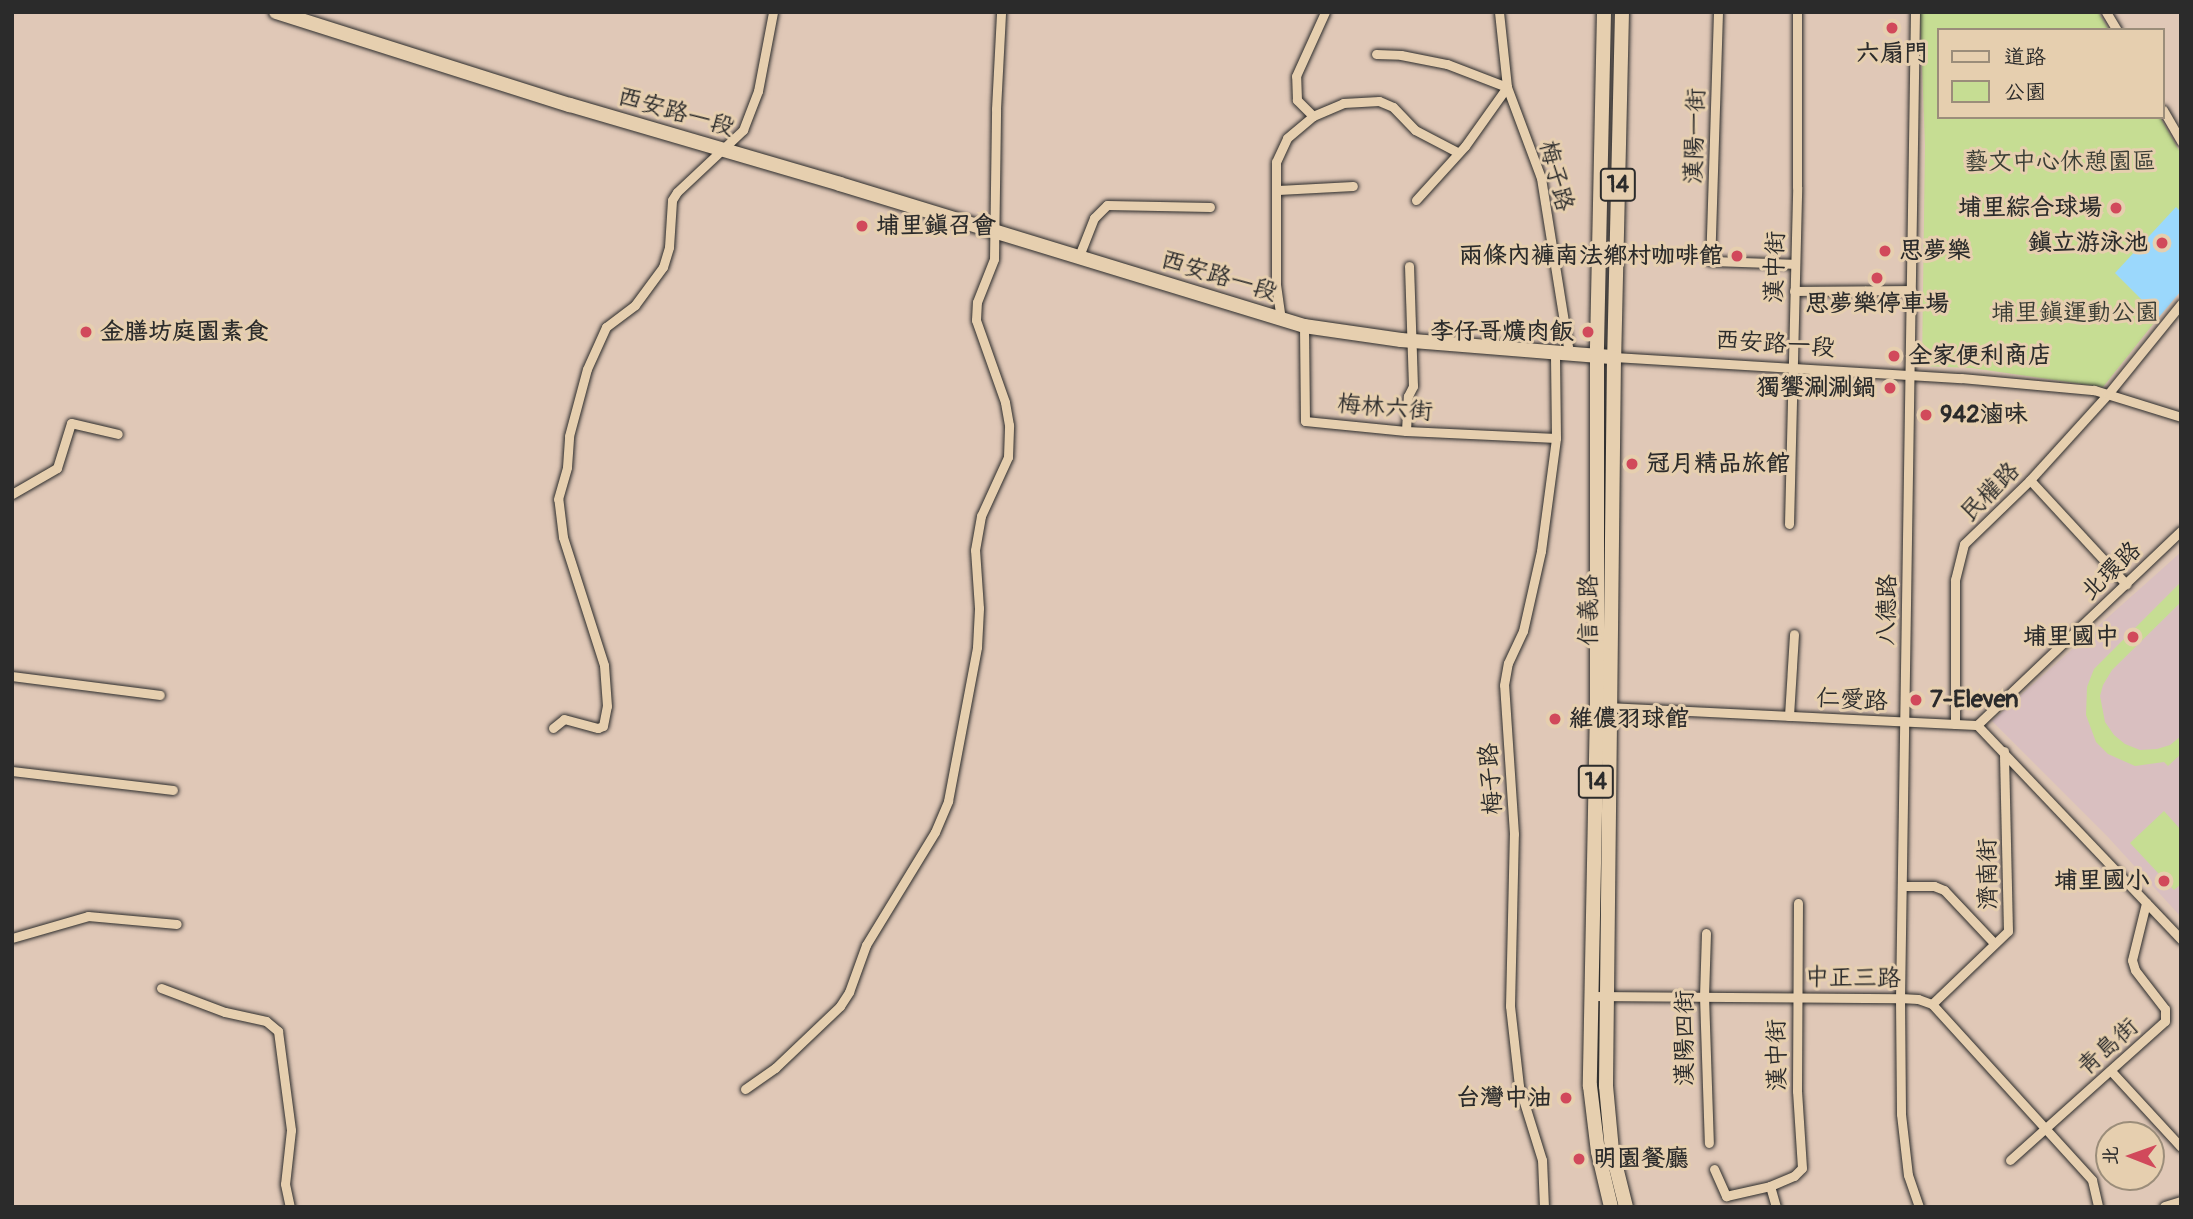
<!DOCTYPE html>
<html>
<head>
<meta charset="utf-8">
<style>
	body { margin:0 }
	#map { position:relative; width:2193px; height:1219px; overflow:hidden; background:#e0c8b7; font-family:Pangolin,"LXGW WenKai TC",sans-serif }
	div>[style] { position:absolute }
	[style*='--x'] { left:calc(var(--x)*1px); top:calc(var(--y)*1px); width:calc(var(--w)*1px); rotate:calc(var(--a)*1deg) }
	.built>* { inset:0; background:#d9bfc0 }
	.green>* { inset:0; background:#c6dd93 }
	.water>* { inset:0; background:#9bd8fc }
	.roads { filter:drop-shadow(0 0 2px #2b2b2b) drop-shadow(0 0 2px #2b2b2b) }
	.minor>* { height:9px; margin:-4.5px; padding:0 4.5px; transform-origin:4.5px; border-radius:4.5px; background:#e6cfaf }
	.tertiary>* { height:10px; margin:-5px; padding:0 5px; transform-origin:5px; border-radius:5px; background:#e6cfaf }
	.primary>* { height:14px; margin:-7px; padding:0 7px; transform-origin:7px; border-radius:7px; background:#e6cfaf }
	.dots>* { width:19px; height:19px; translate:-50% -50%; box-sizing:border-box; border:4px solid #e6cfaf; border-radius:50% }
	span { translate:-50% -50%; white-space:nowrap; text-align:center; line-height:1.15; -webkit-text-stroke:6px #e6cfaf; paint-order:stroke }
	.shield-label span { padding:2px 5px; background:#e6cfaf; border:2px solid; border-radius:5px; -webkit-text-stroke-width:0 }
	.shield-label { font-size:23px; color:#2b2b2b; font-weight:700 }
	.poi-label { font-size:24px; color:#2b2b2b; font-weight:700 }
	.right { translate:-100% -50%; text-align:right }
	.left { translate:0 -50%; text-align:left }
	.street-label { font-size:24px; color:#2b2b2b }
	.park-label { font-size:24px; color:#3a3d35 }
	.frame { position:absolute; inset:0; border:14px solid #2b2b2b; pointer-events:none }
	.legend { position:absolute; left:1937px; top:28px; width:228px; height:91px; box-sizing:border-box; background:#e6cfaf; border:2px solid #9b8d7a; margin:0; padding:9px 12px; list-style:none; font-size:21px; color:#2b2b2b }
	.legend li { display:flex; align-items:center; gap:14px; height:35px }
	.legend b { width:35px; border:2px solid #9b8d7a }
	.north { position:absolute; left:2095px; top:1121px; width:70px; height:70px; box-sizing:border-box; background:#e6cfaf; border:2px solid #9b8d7a; border-radius:50%; rotate:271deg; font-size:19px; font-weight:700; line-height:28px; text-align:center; color:#2b2b2b }
	.north::after { content:''; display:block; margin:auto; width:24px; height:32px; background:#d1495b; clip-path:polygon(50% 0,100% 100%,50% 72%,0 100%) }
</style>
</head>
<body>
<div id="map">
	<div class="built">
		<div style="clip-path:polygon(2181px 552px,2181px 917px,2107px 836px,1992px 721px)"></div>
	</div>
	<div class="green">
		<div style="clip-path:polygon(1920px 12px,2098px 12px,2109px 30px,1939px 30px,1939px 117px,2160px 117px,2181px 154px,2181px 289px,2103px 387px,1972px 368px,1922px 366px,1925px 145px)"></div>
		<div style="clip-path:polygon(2181px 582px,2181px 602px,2112px 670px,2103px 685px,2100px 696px,2105px 722px,2114px 735px,2125px 744px,2140px 750px,2157px 749px,2170px 745px,2181px 736px,2181px 754px,2168px 766px,2164px 762px,2135px 766px,2108px 754px,2096px 742px,2086px 715px,2087px 687px,2094px 669px)"></div>
		<div style="clip-path:polygon(2164px 811px,2181px 830px,2181px 884px,2174px 890px,2130px 843px)"></div>
	</div>
	<div class="water">
		<div style="clip-path:polygon(2176px 207px,2181px 212px,2181px 291px,2159px 317px,2115px 273px)"></div>
	</div>
	<div class="roads">
		<div class="minor">
			<div style="--x:1499;--y:12;--w:75;--a:83.9"></div>
			<div style="--x:1507;--y:87;--w:97;--a:69.5"></div>
			<div style="--x:1541;--y:178;--w:176;--a:80.9"></div>
			<div style="--x:1718;--y:12;--w:249;--a:91.8"></div>
			<div style="--x:1710;--y:261;--w:84;--a:2"></div>
			<div style="--x:1915;--y:12;--w:986;--a:90.87"></div>
			<div style="--x:1900;--y:998;--w:116;--a:89.5"></div>
			<div style="--x:1901;--y:1114;--w:61;--a:83.5"></div>
			<div style="--x:1908;--y:1175;--w:34;--a:71"></div>
			<div style="--x:2106;--y:12;--w:21;--a:59"></div>
			<div style="--x:1376;--y:54;--w:25;--a:2"></div>
			<div style="--x:1401;--y:55;--w:47;--a:11.1"></div>
			<div style="--x:1447;--y:64;--w:64;--a:21"></div>
			<div style="--x:1507;--y:87;--w:72;--a:125.4"></div>
			<div style="--x:1465;--y:146;--w:73;--a:132.2"></div>
			<div style="--x:2163;--y:110;--w:36;--a:60"></div>
			<div style="--x:1313;--y:116;--w:33;--a:-23"></div>
			<div style="--x:1343;--y:103;--w:36;--a:-3"></div>
			<div style="--x:1379;--y:101;--w:15;--a:23"></div>
			<div style="--x:1393;--y:107;--w:32;--a:46"></div>
			<div style="--x:1415;--y:130;--w:47;--a:27.6"></div>
			<div style="--x:1278;--y:190;--w:75;--a:-3.1"></div>
			<div style="--x:1079;--y:256;--w:41;--a:-68.5"></div>
			<div style="--x:1094;--y:218;--w:18;--a:-45"></div>
			<div style="--x:1107;--y:205;--w:103;--a:1.1"></div>
			<div style="--x:1794;--y:291;--w:117;--a:-0.5"></div>
			<div style="--x:1281;--y:320;--w:36;--a:-98"></div>
			<div style="--x:1276;--y:284;--w:122;--a:-90"></div>
			<div style="--x:1276;--y:162;--w:26;--a:-65"></div>
			<div style="--x:1287;--y:138;--w:34;--a:-40"></div>
			<div style="--x:1313;--y:116;--w:23;--a:-135"></div>
			<div style="--x:1297;--y:100;--w:24;--a:-92"></div>
			<div style="--x:1296;--y:76;--w:70;--a:-65.6"></div>
			<div style="--x:1304;--y:326;--w:95;--a:89.4"></div>
			<div style="--x:1305;--y:421;--w:101;--a:5.7"></div>
			<div style="--x:1406;--y:431;--w:150;--a:2.7"></div>
			<div style="--x:1614;--y:357;--w:348;--a:3.5"></div>
			<div style="--x:1961;--y:378;--w:134;--a:5.2"></div>
			<div style="--x:2094;--y:390;--w:91;--a:17.2"></div>
			<div style="--x:1406;--y:431;--w:35;--a:-87"></div>
			<div style="--x:1408;--y:396;--w:11;--a:-63"></div>
			<div style="--x:1413;--y:386;--w:120;--a:-91.9"></div>
			<div style="--x:2030;--y:480;--w:142;--a:47.3"></div>
			<div style="--x:12;--y:494;--w:52;--a:-30"></div>
			<div style="--x:57;--y:468;--w:47;--a:-72.7"></div>
			<div style="--x:71;--y:423;--w:48;--a:13.2"></div>
			<div style="--x:1789;--y:524;--w:337;--a:-88.6"></div>
			<div style="--x:1797;--y:187;--w:175;--a:-90"></div>
			<div style="--x:12;--y:676;--w:149;--a:7.3"></div>
			<div style="--x:1606;--y:707;--w:371;--a:2.8"></div>
			<div style="--x:1977;--y:725;--w:296;--a:46.4"></div>
			<div style="--x:1789;--y:716;--w:82;--a:-86.5"></div>
			<div style="--x:1955;--y:724;--w:144;--a:-90"></div>
			<div style="--x:1955;--y:580;--w:37;--a:-76"></div>
			<div style="--x:1964;--y:544;--w:92;--a:-44.1"></div>
			<div style="--x:2030;--y:480;--w:116;--a:-47.8"></div>
			<div style="--x:2108;--y:394;--w:116;--a:-51"></div>
			<div style="--x:1977;--y:725;--w:282;--a:-43.6"></div>
			<div style="--x:553;--y:728;--w:14;--a:-39"></div>
			<div style="--x:564;--y:719;--w:35;--a:15"></div>
			<div style="--x:598;--y:728;--w:5;--a:-22"></div>
			<div style="--x:603;--y:726;--w:20;--a:-79"></div>
			<div style="--x:607;--y:706;--w:41;--a:-94.2"></div>
			<div style="--x:604;--y:665;--w:134;--a:-107.8"></div>
			<div style="--x:563;--y:537;--w:38;--a:-97"></div>
			<div style="--x:558;--y:499;--w:33;--a:-74"></div>
			<div style="--x:567;--y:467;--w:31;--a:-86"></div>
			<div style="--x:569;--y:436;--w:69;--a:-75"></div>
			<div style="--x:587;--y:369;--w:46;--a:-65.7"></div>
			<div style="--x:606;--y:327;--w:36;--a:-37"></div>
			<div style="--x:635;--y:305;--w:47;--a:-53.6"></div>
			<div style="--x:663;--y:267;--w:21;--a:-73"></div>
			<div style="--x:669;--y:247;--w:47;--a:-86.3"></div>
			<div style="--x:672;--y:200;--w:9;--a:-58"></div>
			<div style="--x:677;--y:192;--w:91;--a:-43.2"></div>
			<div style="--x:743;--y:130;--w:42;--a:-69"></div>
			<div style="--x:758;--y:91;--w:80;--a:-79.2"></div>
			<div style="--x:12;--y:771;--w:162;--a:6.7"></div>
			<div style="--x:1902;--y:886;--w:32;--a:0"></div>
			<div style="--x:1934;--y:886;--w:11;--a:22"></div>
			<div style="--x:1944;--y:890;--w:71;--a:46.7"></div>
			<div style="--x:1706;--y:933;--w:63;--a:91.8"></div>
			<div style="--x:1704;--y:996;--w:147;--a:88.1"></div>
			<div style="--x:12;--y:938;--w:79;--a:-16.1"></div>
			<div style="--x:88;--y:916;--w:89;--a:5.1"></div>
			<div style="--x:161;--y:988;--w:68;--a:20.6"></div>
			<div style="--x:225;--y:1012;--w:42;--a:12.4"></div>
			<div style="--x:266;--y:1021;--w:16;--a:40"></div>
			<div style="--x:278;--y:1031;--w:100;--a:82.5"></div>
			<div style="--x:291;--y:1130;--w:54;--a:96.3"></div>
			<div style="--x:285;--y:1184;--w:24;--a:78"></div>
			<div style="--x:1592;--y:996;--w:308;--a:0.4"></div>
			<div style="--x:1900;--y:998;--w:18;--a:3"></div>
			<div style="--x:1918;--y:999;--w:15;--a:20"></div>
			<div style="--x:1932;--y:1004;--w:238;--a:47.7"></div>
			<div style="--x:2092;--y:1180;--w:28;--a:77"></div>
			<div style="--x:1932;--y:1004;--w:105;--a:-43.8"></div>
			<div style="--x:2008;--y:931;--w:180;--a:-91.3"></div>
			<div style="--x:2111;--y:1071;--w:103;--a:47.4"></div>
			<div style="--x:745;--y:1089;--w:37;--a:-35"></div>
			<div style="--x:775;--y:1068;--w:90;--a:-43.6"></div>
			<div style="--x:840;--y:1006;--w:17;--a:-57"></div>
			<div style="--x:849;--y:992;--w:50;--a:-70.1"></div>
			<div style="--x:866;--y:945;--w:132;--a:-58.6"></div>
			<div style="--x:935;--y:832;--w:34;--a:-67"></div>
			<div style="--x:948;--y:801;--w:157;--a:-79.3"></div>
			<div style="--x:977;--y:647;--w:39;--a:-87"></div>
			<div style="--x:979;--y:608;--w:58;--a:-93.9"></div>
			<div style="--x:975;--y:550;--w:35;--a:-80"></div>
			<div style="--x:981;--y:516;--w:65;--a:-65.4"></div>
			<div style="--x:1008;--y:457;--w:32;--a:-88"></div>
			<div style="--x:1009;--y:425;--w:23;--a:-100"></div>
			<div style="--x:1005;--y:402;--w:87;--a:-109.5"></div>
			<div style="--x:976;--y:320;--w:18;--a:-87"></div>
			<div style="--x:977;--y:302;--w:46;--a:-68.4"></div>
			<div style="--x:994;--y:259;--w:150;--a:-89.2"></div>
			<div style="--x:996;--y:109;--w:97;--a:-87"></div>
			<div style="--x:2010;--y:1160;--w:208;--a:-41.9"></div>
			<div style="--x:2165;--y:1021;--w:12;--a:-90"></div>
			<div style="--x:2165;--y:1009;--w:49;--a:-127.6"></div>
			<div style="--x:2135;--y:970;--w:10;--a:-107"></div>
			<div style="--x:2132;--y:960;--w:59;--a:-76.2"></div>
			<div style="--x:1714;--y:1169;--w:30;--a:66"></div>
			<div style="--x:1726;--y:1196;--w:45;--a:-12.8"></div>
			<div style="--x:1770;--y:1186;--w:26;--a:-23"></div>
			<div style="--x:1794;--y:1176;--w:11;--a:-45"></div>
			<div style="--x:1802;--y:1168;--w:77;--a:-93.7"></div>
			<div style="--x:1797;--y:1091;--w:188;--a:-89.7"></div>
			<div style="--x:1770;--y:1186;--w:22;--a:74"></div>
			<div style="--x:1544;--y:1207;--w:47;--a:-92.4"></div>
			<div style="--x:1542;--y:1160;--w:77;--a:-107.3"></div>
			<div style="--x:1519;--y:1086;--w:81;--a:-96.4"></div>
			<div style="--x:1510;--y:1006;--w:172;--a:-88.7"></div>
			<div style="--x:1514;--y:834;--w:149;--a:-93.8"></div>
			<div style="--x:1504;--y:685;--w:22;--a:-80"></div>
			<div style="--x:1508;--y:663;--w:35;--a:-65"></div>
			<div style="--x:1523;--y:631;--w:82;--a:-77.3"></div>
			<div style="--x:1541;--y:551;--w:114;--a:-82.4"></div>
			<div style="--x:1556;--y:438;--w:86;--a:-90.7"></div>
		</div>
		<div class="tertiary">
			<div style="--x:2165;--y:1207;--w:17;--a:-17"></div>
		</div>
		<div class="primary">
			<div style="--x:276;--y:12;--w:308;--a:17.6"></div>
			<div style="--x:570;--y:105;--w:281;--a:16.3"></div>
			<div style="--x:840;--y:184;--w:485;--a:17"></div>
			<div style="--x:1304;--y:326;--w:98;--a:8.2"></div>
			<div style="--x:1401;--y:340;--w:214;--a:4.6"></div>
			<div style="--x:1604;--y:12;--w:343;--a:91.2"></div>
			<div style="--x:1597;--y:355;--w:352;--a:90"></div>
			<div style="--x:1597;--y:707;--w:379;--a:91.1"></div>
			<div style="--x:1590;--y:1086;--w:66;--a:83.1"></div>
			<div style="--x:1598;--y:1152;--w:57;--a:76.7"></div>
			<div style="--x:1622;--y:12;--w:345;--a:91.3"></div>
			<div style="--x:1614;--y:357;--w:729;--a:90.63"></div>
			<div style="--x:1606;--y:1086;--w:65;--a:84.7"></div>
			<div style="--x:1612;--y:1151;--w:58;--a:76"></div>
		</div>
	</div>
	<div class="dots">
		<div style="left:1892px;top:28px;background:#d1495b"></div>
		<div style="left:2116px;top:208px;background:#d1495b"></div>
		<div style="left:862px;top:226px;background:#d1495b"></div>
		<div style="left:2162px;top:243px;background:#d1495b"></div>
		<div style="left:1885px;top:251px;background:#d1495b"></div>
		<div style="left:1737px;top:256px;background:#d1495b"></div>
		<div style="left:1877px;top:278px;background:#d1495b"></div>
		<div style="left:86px;top:332px;background:#d1495b"></div>
		<div style="left:1588px;top:332px;background:#d1495b"></div>
		<div style="left:1894px;top:356px;background:#d1495b"></div>
		<div style="left:1890px;top:388px;background:#d1495b"></div>
		<div style="left:1926px;top:415px;background:#d1495b"></div>
		<div style="left:1632px;top:464px;background:#d1495b"></div>
		<div style="left:2133px;top:637px;background:#d1495b"></div>
		<div style="left:1916px;top:700px;background:#d1495b"></div>
		<div style="left:1555px;top:719px;background:#d1495b"></div>
		<div style="left:2164px;top:881px;background:#d1495b"></div>
		<div style="left:1566px;top:1098px;background:#d1495b"></div>
		<div style="left:1579px;top:1159px;background:#d1495b"></div>
	</div>
	<div class="shield-label">
		<span style="left:1618px;top:185px">14</span>
		<span style="left:1596px;top:782px">14</span>
	</div>
	<div class="poi-label">
		<span style="left:1892px;top:54px">六扇門</span>
		<span class="right" style="left:2102px;top:208px">埔里綜合球場</span>
		<span class="left" style="left:876px;top:226px">埔里鎮召會</span>
		<span class="right" style="left:2148px;top:243px">鎮立游泳池</span>
		<span class="left" style="left:1899px;top:251px">思夢樂</span>
		<span class="right" style="left:1723px;top:256px">兩條內褲南法鄉村咖啡館</span>
		<span style="left:1877px;top:304px">思夢樂停車場</span>
		<span class="left" style="left:100px;top:332px">金膳坊庭園素食</span>
		<span class="right" style="left:1574px;top:332px">李仔哥爌肉飯</span>
		<span class="left" style="left:1908px;top:356px">全家便利商店</span>
		<span class="right" style="left:1876px;top:388px">獨饗涮涮鍋</span>
		<span class="left" style="left:1940px;top:415px">942滷味</span>
		<span class="left" style="left:1646px;top:464px">冠月精品旅館</span>
		<span class="right" style="left:2119px;top:637px">埔里國中</span>
		<span class="left" style="left:1930px;top:700px">7-Eleven</span>
		<span class="left" style="left:1569px;top:719px">維儂羽球館</span>
		<span class="right" style="left:2150px;top:881px">埔里國小</span>
		<span class="right" style="left:1552px;top:1098px">台灣中油</span>
		<span class="left" style="left:1593px;top:1159px">明園餐廳</span>
	</div>
	<div class="street-label">
		<span style="left:676px;top:112px;rotate:16deg">西安路一段</span>
		<span style="left:1695px;top:136px;rotate:-88deg">漢陽一街</span>
		<span style="left:1556px;top:176px;rotate:75deg">梅子路</span>
		<span style="left:1775px;top:267px;rotate:-88deg">漢中街</span>
		<span style="left:1219px;top:276px;rotate:17deg">西安路一段</span>
		<span style="left:1775px;top:344px;rotate:4deg">西安路一段</span>
		<span style="left:1385px;top:408px;rotate:5deg">梅林六街</span>
		<span style="left:1990px;top:492px;rotate:-45deg">民權路</span>
		<span style="left:2111px;top:571px;rotate:-44deg">北環路</span>
		<span style="left:1589px;top:610px;rotate:-90deg">信義路</span>
		<span style="left:1887px;top:610px;rotate:-89deg">八德路</span>
		<span style="left:1852px;top:700px;rotate:3deg">仁愛路</span>
		<span style="left:1491px;top:779px;rotate:-94deg">梅子路</span>
		<span style="left:1988px;top:874px;rotate:-91deg">濟南街</span>
		<span style="left:1853px;top:978px;rotate:1deg">中正三路</span>
		<span style="left:1685px;top:1038px;rotate:-90deg">漢陽四街</span>
		<span style="left:2108px;top:1047px;rotate:-42deg">青島街</span>
		<span style="left:1777px;top:1055px;rotate:-91deg">漢中街</span>
	</div>
	<div class="park-label">
		<span style="left:2060px;top:162px">藝文中心休憩園區</span>
		<span style="left:2075px;top:313px">埔里鎮運動公園</span>
	</div>
	<div class="frame"></div>
	<ul class="legend">
	<li><b style="height:9px;background:#e6cfaf"></b>道路</li>
	<li><b style="height:19px;background:#c6dd93"></b>公園</li>
	</ul>
	<div class="north">北</div>
</div>
</body>
</html>
